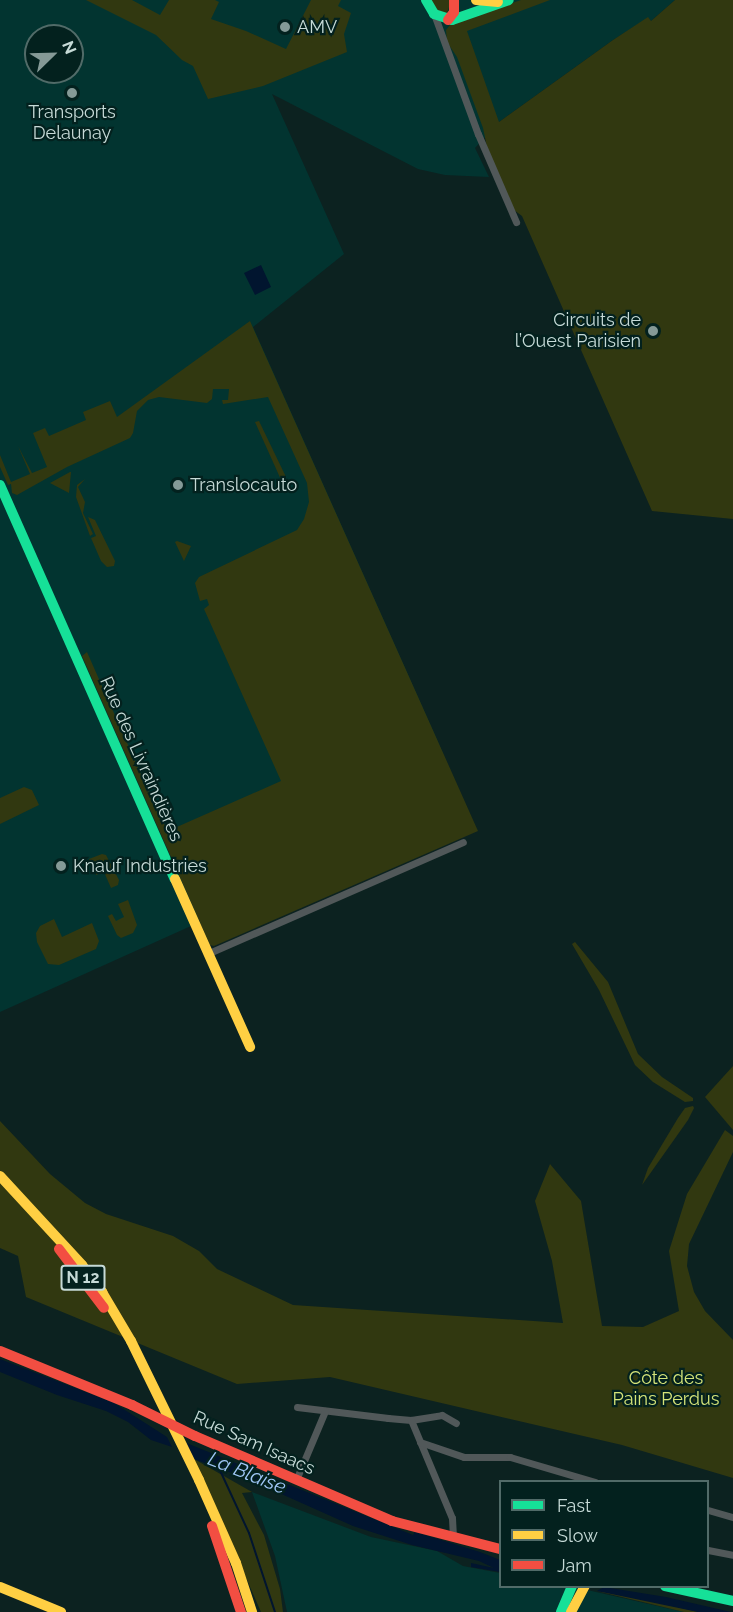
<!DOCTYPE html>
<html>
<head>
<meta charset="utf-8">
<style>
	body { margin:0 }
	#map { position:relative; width:733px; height:1612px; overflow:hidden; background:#0c2220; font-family:Raleway,sans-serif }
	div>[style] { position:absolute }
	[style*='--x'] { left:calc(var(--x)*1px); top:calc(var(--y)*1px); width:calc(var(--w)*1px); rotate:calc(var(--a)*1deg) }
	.built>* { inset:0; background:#023430 }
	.green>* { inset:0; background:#313810 }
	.water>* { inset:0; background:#01152f }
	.stream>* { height:2px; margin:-1px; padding:0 1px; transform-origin:1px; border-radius:1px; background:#01152f }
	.street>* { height:7px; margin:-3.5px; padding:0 3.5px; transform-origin:3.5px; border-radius:3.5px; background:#515859 }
	.fast>* { height:10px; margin:-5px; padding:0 5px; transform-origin:5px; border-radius:5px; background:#16e098 }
	.slow>* { height:10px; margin:-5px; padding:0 5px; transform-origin:5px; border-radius:5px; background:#ffcf43 }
	.jam>* { height:10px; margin:-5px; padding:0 5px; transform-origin:5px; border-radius:5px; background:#f24e42 }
	.dots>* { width:16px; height:16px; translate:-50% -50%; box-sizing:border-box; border:3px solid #03211e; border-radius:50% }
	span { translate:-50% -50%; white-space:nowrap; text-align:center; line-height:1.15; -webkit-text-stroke:4.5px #03211e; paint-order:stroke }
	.shield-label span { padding:2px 4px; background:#03211e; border:2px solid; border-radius:4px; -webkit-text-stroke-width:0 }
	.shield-label { font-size:16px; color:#c6dad7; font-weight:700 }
	.poi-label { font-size:18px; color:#c6dad7 }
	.left { translate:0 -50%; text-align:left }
	.right { translate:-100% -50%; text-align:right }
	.street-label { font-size:18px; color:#c6dad7 }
	.park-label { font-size:18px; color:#d5e479 }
	.water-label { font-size:20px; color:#a0c7f7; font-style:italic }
	.legend { position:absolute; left:499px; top:1480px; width:210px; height:108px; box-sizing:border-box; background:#03211e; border:2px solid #516b68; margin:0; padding:8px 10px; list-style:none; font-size:18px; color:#c6dad7 }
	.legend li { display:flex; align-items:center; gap:12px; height:30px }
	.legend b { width:30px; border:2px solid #516b68 }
	.north { position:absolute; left:24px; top:24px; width:60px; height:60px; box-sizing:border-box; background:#03211e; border:2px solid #516b68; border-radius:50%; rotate:67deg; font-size:16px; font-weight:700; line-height:24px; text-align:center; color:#c6dad7 }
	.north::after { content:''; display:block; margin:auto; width:21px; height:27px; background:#859a97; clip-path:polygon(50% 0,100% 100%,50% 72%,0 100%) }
</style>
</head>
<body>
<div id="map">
	<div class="built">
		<div style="clip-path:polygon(evenodd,0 0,675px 0,651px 21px,648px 18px,613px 40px,499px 122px,475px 148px,489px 177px,445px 175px,418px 169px,272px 94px,344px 254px,253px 327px,443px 753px,191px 926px,0 1012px,0 0,36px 36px,72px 36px,72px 72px,36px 72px,36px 36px)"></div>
		<div style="clip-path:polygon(252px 1492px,371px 1537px,437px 1551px,463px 1566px,500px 1573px,500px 1586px,574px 1587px,684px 1612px,287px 1612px,275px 1556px)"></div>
	</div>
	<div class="green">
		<div style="clip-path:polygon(86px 0,132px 0,160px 15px,169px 0,215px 0,219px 2px,211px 19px,246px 31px,286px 49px,311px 0,341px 0,338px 6px,351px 13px,344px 34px,347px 52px,263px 86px,208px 99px,193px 66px,182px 60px,156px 35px)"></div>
		<div style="clip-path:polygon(429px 0,451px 0,447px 14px,439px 12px)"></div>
		<div style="clip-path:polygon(521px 0,550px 0,467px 31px,499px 122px,613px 40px,648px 17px,651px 21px,675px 0,733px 0,733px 519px,652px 511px,522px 216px,514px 210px,487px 147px,483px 128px,457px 57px,447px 42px,446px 30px,450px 25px)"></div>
		<div style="clip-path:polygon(250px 321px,478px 831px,214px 946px,210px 945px,82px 656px,87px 652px,162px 822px,170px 830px,281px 781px,204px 609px,209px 605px,207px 599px,200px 601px,195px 583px,199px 577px,297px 530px,304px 519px,309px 502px,307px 483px,268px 397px,223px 404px,222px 400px,228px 400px,229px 389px,213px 389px,212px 399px,207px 403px,159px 397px,148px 400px,137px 411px,133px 433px,130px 438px,67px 467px,17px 495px,12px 493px,11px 484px,8px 485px,0 467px,0 455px,11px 482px,30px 474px,18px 446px,32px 473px,47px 467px,33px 433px,45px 428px,49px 436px,86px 420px,83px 412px,110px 401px,117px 417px)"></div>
		<div style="clip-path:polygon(259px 421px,286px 477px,282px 482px,255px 422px)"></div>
		<div style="clip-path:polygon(71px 472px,69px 493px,50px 483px,70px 472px)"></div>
		<div style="clip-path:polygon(85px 479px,78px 487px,85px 502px,83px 513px,93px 534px,90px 536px,76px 497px,77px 485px)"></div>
		<div style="clip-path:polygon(88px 517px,95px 520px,115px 561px,114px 566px,107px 567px,101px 561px,91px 538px,96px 536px)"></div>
		<div style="clip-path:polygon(177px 541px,191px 546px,184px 561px,175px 542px)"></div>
		<div style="clip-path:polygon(24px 787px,32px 790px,39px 805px,0 824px,0 798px)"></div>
		<div style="clip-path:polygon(102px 854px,106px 855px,119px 880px,118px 885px,111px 888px,104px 872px,96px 875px,89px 859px)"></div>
		<div style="clip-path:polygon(128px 900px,137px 925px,133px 933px,121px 938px,117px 935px,108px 916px,112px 914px,116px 921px,124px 917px,118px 904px)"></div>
		<div style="clip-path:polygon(54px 919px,62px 937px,92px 923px,99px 941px,96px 949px,59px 965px,48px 964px,37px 942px,36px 933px,40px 926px)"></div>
		<div style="clip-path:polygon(575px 942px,608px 982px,638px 1054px,662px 1077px,693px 1098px,693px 1101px,685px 1102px,653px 1082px,635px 1065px,599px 990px,572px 944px)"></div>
		<div style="clip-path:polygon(733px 1066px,733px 1130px,705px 1097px)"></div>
		<div style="clip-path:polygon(693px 1106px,694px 1108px,688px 1120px,642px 1185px,648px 1168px,678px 1118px,685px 1108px)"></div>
		<div style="clip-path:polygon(0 1121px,50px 1174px,85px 1203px,106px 1214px,173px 1236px,199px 1251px,217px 1269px,293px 1305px,563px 1323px,552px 1261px,535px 1201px,550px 1164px,581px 1201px,602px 1326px,643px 1327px,679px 1311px,669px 1251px,687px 1194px,725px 1130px,733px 1136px,733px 1152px,689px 1244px,687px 1266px,694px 1292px,705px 1311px,733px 1340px,733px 1478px,622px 1445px,330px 1377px,237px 1384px,26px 1297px,18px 1256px,0 1248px)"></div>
		<div style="clip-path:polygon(194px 1459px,252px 1492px,242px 1493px,264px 1535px,280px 1589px,283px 1612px,261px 1612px)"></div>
		<div style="clip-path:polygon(597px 1591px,628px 1595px,698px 1612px,684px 1612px)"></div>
	</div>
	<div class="water">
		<div style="clip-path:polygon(261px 265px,271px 287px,255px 295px,244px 273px)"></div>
		<div style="clip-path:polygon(0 1359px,114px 1403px,167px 1437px,172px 1447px,151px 1440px,128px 1422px,106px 1411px,57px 1395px,0 1372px)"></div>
		<div style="clip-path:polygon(184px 1442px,413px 1535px,415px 1532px,480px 1552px,500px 1560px,500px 1572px,471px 1567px,471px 1563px,494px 1568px,479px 1561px,412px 1545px,353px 1526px,248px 1479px,191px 1458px)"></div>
		<div style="clip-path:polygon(604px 1587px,666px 1597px,731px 1612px,698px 1612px,597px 1591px)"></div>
	</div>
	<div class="stream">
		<div style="--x:218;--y:1466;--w:74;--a:65.2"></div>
		<div style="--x:249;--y:1533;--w:83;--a:71.8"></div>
	</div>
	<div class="street">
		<div style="--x:434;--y:14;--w:128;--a:69.9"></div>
		<div style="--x:478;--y:134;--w:96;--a:66.6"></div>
		<div style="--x:209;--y:953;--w:277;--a:-23.6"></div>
		<div style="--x:297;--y:1407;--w:92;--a:6.9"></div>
		<div style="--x:388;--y:1418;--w:23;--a:5"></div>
		<div style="--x:411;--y:1420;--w:31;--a:-9"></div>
		<div style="--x:442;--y:1415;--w:16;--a:30"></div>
		<div style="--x:411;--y:1420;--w:106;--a:67.3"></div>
		<div style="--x:452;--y:1518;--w:19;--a:87"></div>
		<div style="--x:420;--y:1442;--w:46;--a:18.8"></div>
		<div style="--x:464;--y:1457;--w:46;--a:0"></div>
		<div style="--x:510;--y:1457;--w:89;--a:16.4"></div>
		<div style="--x:296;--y:1480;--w:75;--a:-67.2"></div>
		<div style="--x:708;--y:1510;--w:26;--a:16"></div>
		<div style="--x:708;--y:1550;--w:25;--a:11"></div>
	</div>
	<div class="fast">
		<div style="--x:426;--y:0;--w:16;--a:60"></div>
		<div style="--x:434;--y:14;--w:19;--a:18"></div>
		<div style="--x:452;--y:20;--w:60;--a:-19.3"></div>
		<div style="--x:0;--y:485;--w:431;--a:66.1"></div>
		<div style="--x:665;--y:1586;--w:70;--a:12.4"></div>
		<div style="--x:561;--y:1612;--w:28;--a:-67"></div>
	</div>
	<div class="slow">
		<div style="--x:476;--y:0;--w:22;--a:5"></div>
		<div style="--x:175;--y:879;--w:184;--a:65.9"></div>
		<div style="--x:0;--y:1176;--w:121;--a:47.3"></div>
		<div style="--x:82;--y:1265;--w:34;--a:53"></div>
		<div style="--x:102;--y:1292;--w:57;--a:59.4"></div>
		<div style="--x:131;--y:1341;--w:155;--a:63.9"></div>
		<div style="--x:199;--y:1480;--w:91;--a:66"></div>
		<div style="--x:236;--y:1563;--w:52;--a:71.9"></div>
		<div style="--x:0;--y:1587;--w:66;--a:22.3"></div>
		<div style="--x:571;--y:1612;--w:30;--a:-62"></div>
	</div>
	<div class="jam">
		<div style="--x:448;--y:20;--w:10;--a:-53"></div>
		<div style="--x:454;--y:12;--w:12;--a:-90"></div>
		<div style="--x:59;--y:1249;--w:74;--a:52.7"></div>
		<div style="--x:0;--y:1351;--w:143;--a:22.2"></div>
		<div style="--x:132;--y:1405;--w:70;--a:26.2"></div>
		<div style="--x:195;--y:1436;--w:215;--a:23.3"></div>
		<div style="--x:392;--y:1521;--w:112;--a:14.5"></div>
		<div style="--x:212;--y:1526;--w:91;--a:71.4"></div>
	</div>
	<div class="dots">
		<div style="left:285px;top:27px;background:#859a97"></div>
		<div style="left:72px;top:93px;background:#859a97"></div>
		<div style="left:653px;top:331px;background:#859a97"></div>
		<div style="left:178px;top:485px;background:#859a97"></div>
		<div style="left:61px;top:866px;background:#859a97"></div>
	</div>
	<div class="shield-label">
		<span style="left:83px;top:1278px">N 12</span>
	</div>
	<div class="poi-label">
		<span class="left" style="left:297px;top:27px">AMV</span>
		<span style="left:72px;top:123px">Transports<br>Delaunay</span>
		<span class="right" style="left:641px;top:331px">Circuits de<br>l’Ouest Parisien</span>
		<span class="left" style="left:190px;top:485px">Translocauto</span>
		<span class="left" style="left:73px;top:866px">Knauf Industries</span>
	</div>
	<div class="street-label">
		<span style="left:141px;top:759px;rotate:66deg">Rue des Livraindières</span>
		<span style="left:254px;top:1443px;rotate:24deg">Rue Sam Isaacs</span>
	</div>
	<div class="park-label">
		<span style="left:666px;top:1389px">Côte des<br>Pains Perdus</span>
	</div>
	<div class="water-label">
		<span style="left:247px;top:1473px;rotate:22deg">La Blaise</span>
	</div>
	<ul class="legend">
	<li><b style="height:8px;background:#16e098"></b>Fast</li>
	<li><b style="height:8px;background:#ffcf43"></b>Slow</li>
	<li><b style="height:8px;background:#f24e42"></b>Jam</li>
	</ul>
	<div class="north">N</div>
</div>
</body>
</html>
